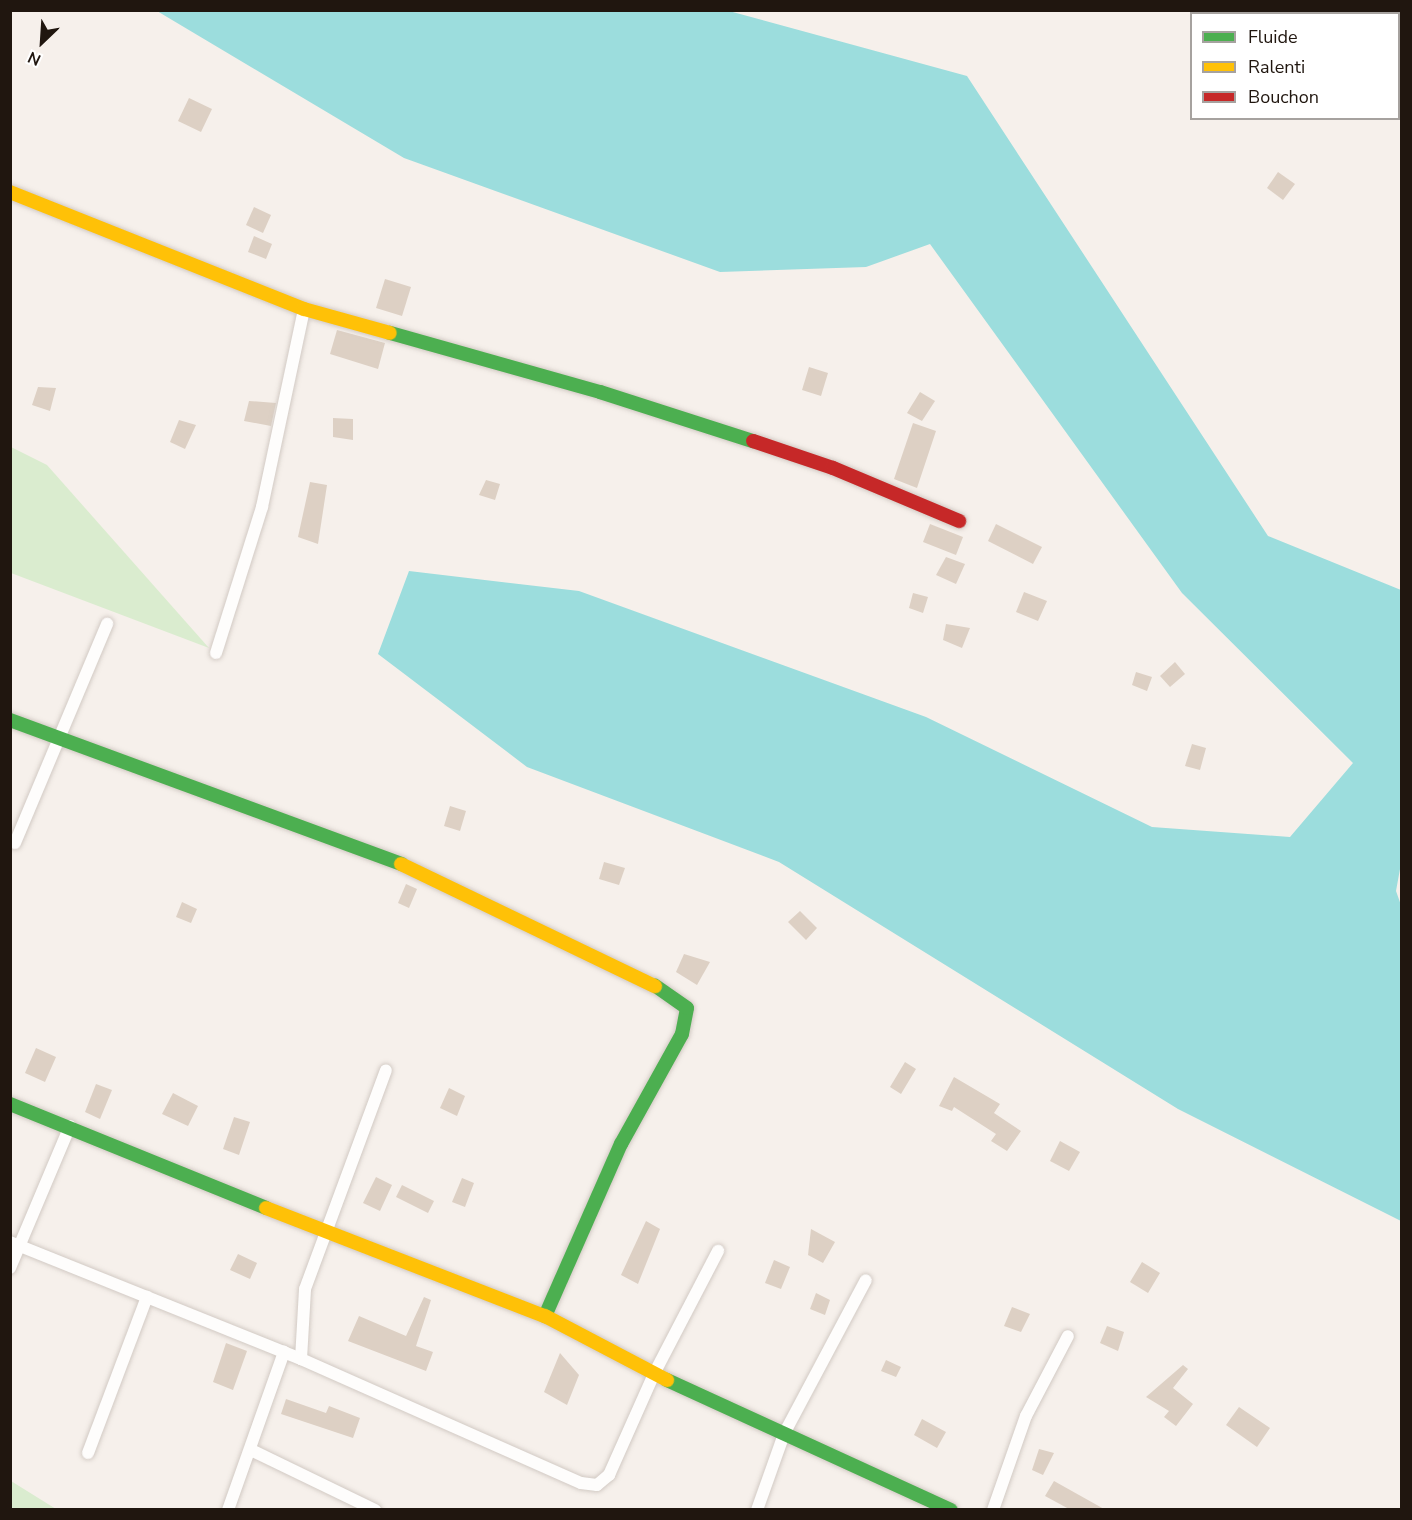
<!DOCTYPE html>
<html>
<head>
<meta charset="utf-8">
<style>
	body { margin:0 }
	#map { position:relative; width:1412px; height:1520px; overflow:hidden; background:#f6f0eb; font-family:"Nunito Sans",sans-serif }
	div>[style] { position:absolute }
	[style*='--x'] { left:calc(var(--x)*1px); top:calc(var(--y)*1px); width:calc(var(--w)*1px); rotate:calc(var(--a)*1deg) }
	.green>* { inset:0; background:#daeccf }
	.water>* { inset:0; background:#9cdddd }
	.building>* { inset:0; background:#ddd0c4 }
	.roads { filter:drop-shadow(0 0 2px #d2cac4) drop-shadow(0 0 2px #d2cac4) }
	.street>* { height:12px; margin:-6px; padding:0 6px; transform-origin:6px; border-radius:6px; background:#fefdfc }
	.fast>* { height:14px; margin:-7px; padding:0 7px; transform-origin:7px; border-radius:7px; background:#4caf50 }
	.slow>* { height:14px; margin:-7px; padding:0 7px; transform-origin:7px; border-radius:7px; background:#ffc107 }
	.jam>* { height:14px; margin:-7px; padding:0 7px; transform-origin:7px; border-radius:7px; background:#c62828 }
	span { translate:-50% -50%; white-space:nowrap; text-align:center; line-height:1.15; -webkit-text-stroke:4.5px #fff; paint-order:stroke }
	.frame { position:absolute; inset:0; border:12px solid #20160f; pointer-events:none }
	.legend { position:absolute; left:1190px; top:12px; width:210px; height:108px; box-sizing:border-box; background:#fff; border:2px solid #a6a29f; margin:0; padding:8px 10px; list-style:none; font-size:18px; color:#20160f }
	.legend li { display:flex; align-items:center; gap:12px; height:30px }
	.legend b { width:30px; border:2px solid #a6a29f }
	.north { position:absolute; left:12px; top:12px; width:60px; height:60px; -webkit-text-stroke:4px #fff; paint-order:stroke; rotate:205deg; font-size:16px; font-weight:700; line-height:24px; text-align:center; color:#20160f }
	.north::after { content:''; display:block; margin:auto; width:21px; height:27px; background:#20160f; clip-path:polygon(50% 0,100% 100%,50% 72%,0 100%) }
</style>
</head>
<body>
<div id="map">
	<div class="green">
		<div style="clip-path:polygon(11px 447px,47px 465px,209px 648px,11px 573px)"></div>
		<div style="clip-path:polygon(11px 1481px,56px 1509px,11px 1509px)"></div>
	</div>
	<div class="water">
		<div style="clip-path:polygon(157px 11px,729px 11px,967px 76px,1268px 536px,1401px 590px,1402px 858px,1396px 891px,1402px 908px,1401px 1221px,1178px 1109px,779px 862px,527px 767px,378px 654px,409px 571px,579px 591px,926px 717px,1152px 827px,1290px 837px,1353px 763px,1182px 593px,930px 244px,866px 267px,720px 272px,404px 158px)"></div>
	</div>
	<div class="building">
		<div style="clip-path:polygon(189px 98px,212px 109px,201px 132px,178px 121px)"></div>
		<div style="clip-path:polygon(1278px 172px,1295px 184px,1283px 200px,1267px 188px)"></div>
		<div style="clip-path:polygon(254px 207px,271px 215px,263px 233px,246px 225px)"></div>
		<div style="clip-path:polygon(254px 236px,272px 244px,266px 259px,248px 252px)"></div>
		<div style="clip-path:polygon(385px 279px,411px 287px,402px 316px,376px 308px)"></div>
		<div style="clip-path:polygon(337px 330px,385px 343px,378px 369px,330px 354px)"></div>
		<div style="clip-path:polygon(809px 367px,828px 373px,821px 396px,802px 390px)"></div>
		<div style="clip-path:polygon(38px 387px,56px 388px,50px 411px,32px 405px)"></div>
		<div style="clip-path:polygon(920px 392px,935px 401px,922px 421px,907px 413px)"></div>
		<div style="clip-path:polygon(249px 401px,276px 403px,271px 426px,244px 421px)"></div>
		<div style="clip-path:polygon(333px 418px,353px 419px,353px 440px,333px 437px)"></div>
		<div style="clip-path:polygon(179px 420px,196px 425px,185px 449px,170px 442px)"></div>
		<div style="clip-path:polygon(913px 423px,936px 431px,917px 488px,894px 479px)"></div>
		<div style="clip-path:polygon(486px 480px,500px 484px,495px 500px,479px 495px)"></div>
		<div style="clip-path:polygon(310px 482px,327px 485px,318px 544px,298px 537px)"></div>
		<div style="clip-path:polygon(930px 524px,963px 537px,956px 555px,923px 542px)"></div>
		<div style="clip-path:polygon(996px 524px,1042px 547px,1033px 564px,988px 541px)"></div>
		<div style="clip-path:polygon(946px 557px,965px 564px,956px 584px,936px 575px)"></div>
		<div style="clip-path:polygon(1024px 592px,1047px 601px,1038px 621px,1016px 612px)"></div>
		<div style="clip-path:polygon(913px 593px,928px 597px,923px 613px,909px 608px)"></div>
		<div style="clip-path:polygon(946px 624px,970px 628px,962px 648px,943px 640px)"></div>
		<div style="clip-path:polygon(1175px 662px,1185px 674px,1170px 687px,1160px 676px)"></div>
		<div style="clip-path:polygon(1136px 672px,1152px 677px,1147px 691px,1132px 685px)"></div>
		<div style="clip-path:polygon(1192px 744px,1206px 748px,1200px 770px,1185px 766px)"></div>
		<div style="clip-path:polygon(450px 806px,466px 811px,460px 831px,444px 826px)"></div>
		<div style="clip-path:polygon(604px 862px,625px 868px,619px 885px,599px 879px)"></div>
		<div style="clip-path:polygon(406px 884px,417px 889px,409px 908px,398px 903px)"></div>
		<div style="clip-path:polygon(182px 902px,197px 909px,191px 923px,176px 917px)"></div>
		<div style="clip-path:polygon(800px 911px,817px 928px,806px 940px,788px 922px)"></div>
		<div style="clip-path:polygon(684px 954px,710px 962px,697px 985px,676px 972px)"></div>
		<div style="clip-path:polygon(36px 1048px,56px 1057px,45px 1082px,25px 1073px)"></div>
		<div style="clip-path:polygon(905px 1062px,916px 1069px,901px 1094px,890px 1087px)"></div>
		<div style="clip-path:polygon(954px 1077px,1000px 1104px,994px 1113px,1021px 1131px,1007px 1151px,991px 1141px,996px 1134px,954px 1107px,952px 1111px,939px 1106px)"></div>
		<div style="clip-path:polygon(96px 1084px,112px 1090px,100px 1119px,85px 1112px)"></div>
		<div style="clip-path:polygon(449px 1088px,465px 1096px,457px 1116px,440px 1108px)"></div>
		<div style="clip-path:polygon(173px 1093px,198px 1106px,188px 1126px,162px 1114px)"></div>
		<div style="clip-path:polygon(234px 1117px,250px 1122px,239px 1155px,223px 1149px)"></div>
		<div style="clip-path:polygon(1060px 1141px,1080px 1152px,1069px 1171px,1050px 1161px)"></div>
		<div style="clip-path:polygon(376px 1177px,392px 1185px,380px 1211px,363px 1203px)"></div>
		<div style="clip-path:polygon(462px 1178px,474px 1183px,465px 1207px,452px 1202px)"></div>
		<div style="clip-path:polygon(402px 1185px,434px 1201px,428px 1213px,396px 1197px)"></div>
		<div style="clip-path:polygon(646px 1221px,660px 1229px,638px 1284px,621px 1275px)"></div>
		<div style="clip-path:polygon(811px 1229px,835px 1242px,823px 1263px,808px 1255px)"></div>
		<div style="clip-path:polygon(238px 1254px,257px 1263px,250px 1279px,230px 1270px)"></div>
		<div style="clip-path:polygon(774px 1260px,790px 1267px,781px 1289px,765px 1283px)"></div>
		<div style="clip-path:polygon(1142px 1262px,1160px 1273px,1148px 1293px,1130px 1282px)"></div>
		<div style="clip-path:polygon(816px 1293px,830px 1300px,825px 1315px,810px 1309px)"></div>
		<div style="clip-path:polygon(424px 1297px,431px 1300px,416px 1346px,433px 1352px,426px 1371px,348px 1341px,359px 1316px,406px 1336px)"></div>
		<div style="clip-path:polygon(1012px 1307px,1030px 1314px,1021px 1332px,1004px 1326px)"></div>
		<div style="clip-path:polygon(1107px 1326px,1124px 1332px,1118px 1351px,1100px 1343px)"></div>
		<div style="clip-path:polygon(226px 1343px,247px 1351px,233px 1390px,213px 1382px)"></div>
		<div style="clip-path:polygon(560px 1353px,579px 1375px,567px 1405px,544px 1392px)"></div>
		<div style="clip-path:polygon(886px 1360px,901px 1367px,896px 1377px,881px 1371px)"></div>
		<div style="clip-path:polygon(1183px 1365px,1188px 1369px,1173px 1388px,1193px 1404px,1176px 1426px,1164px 1417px,1169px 1411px,1146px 1397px)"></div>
		<div style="clip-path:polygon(286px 1399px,326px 1413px,329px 1406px,360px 1418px,353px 1438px,281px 1414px)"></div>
		<div style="clip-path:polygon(1239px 1407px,1270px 1428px,1257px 1447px,1226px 1425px)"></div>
		<div style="clip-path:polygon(922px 1419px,946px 1432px,937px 1448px,914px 1435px)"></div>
		<div style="clip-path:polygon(1039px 1449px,1054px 1453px,1043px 1475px,1032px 1470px)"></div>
		<div style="clip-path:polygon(1054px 1481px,1104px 1509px,1069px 1509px,1045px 1496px)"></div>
	</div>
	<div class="roads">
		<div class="street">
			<div style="--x:216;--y:653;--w:153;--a:-72.5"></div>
			<div style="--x:262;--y:507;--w:202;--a:-78"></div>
			<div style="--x:15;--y:843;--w:238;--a:-67.2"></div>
			<div style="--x:10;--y:1242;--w:314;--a:21.9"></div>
			<div style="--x:301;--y:1359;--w:306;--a:23.9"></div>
			<div style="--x:581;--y:1483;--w:16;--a:7"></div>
			<div style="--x:597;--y:1485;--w:16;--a:-40"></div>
			<div style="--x:609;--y:1475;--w:111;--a:-66"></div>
			<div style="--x:654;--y:1374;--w:139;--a:-62.5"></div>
			<div style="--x:10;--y:1268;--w:154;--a:-67.1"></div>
			<div style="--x:301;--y:1359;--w:70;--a:-86.7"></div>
			<div style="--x:305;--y:1289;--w:233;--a:-69.7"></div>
			<div style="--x:251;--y:1450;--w:138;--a:25.8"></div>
			<div style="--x:88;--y:1453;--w:167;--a:-69.3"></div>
			<div style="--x:228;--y:1510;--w:168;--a:-70.5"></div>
			<div style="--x:757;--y:1510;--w:81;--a:-70.4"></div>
			<div style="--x:784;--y:1434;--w:174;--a:-62"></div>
			<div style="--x:993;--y:1510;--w:100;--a:-70.7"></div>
			<div style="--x:1026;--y:1416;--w:90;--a:-62.3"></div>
		</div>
		<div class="fast">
			<div style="--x:390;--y:333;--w:218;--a:15.7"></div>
			<div style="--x:600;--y:392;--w:161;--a:17.8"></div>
			<div style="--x:10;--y:720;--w:417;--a:20.2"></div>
			<div style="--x:10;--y:1104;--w:276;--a:22.1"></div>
			<div style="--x:545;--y:1316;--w:188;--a:-66.2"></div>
			<div style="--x:621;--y:1144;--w:126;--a:-61"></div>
			<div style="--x:682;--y:1034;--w:26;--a:-79"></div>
			<div style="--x:687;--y:1008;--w:39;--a:-145"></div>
			<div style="--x:667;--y:1380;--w:312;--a:24.6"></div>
		</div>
		<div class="slow">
			<div style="--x:10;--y:192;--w:316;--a:21.7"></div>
			<div style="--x:304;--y:309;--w:89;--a:15.6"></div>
			<div style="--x:401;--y:864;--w:282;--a:25.7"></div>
			<div style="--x:266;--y:1208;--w:299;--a:21.2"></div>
			<div style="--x:545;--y:1316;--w:138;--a:27.7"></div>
		</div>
		<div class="jam">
			<div style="--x:753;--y:441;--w:84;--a:18.6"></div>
			<div style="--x:833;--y:468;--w:137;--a:22.8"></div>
		</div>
	</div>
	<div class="frame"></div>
	<ul class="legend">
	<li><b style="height:8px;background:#4caf50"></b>Fluide</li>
	<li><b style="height:8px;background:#ffc107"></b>Ralenti</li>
	<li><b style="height:8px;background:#c62828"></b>Bouchon</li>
	</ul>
	<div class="north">N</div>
</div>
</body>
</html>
